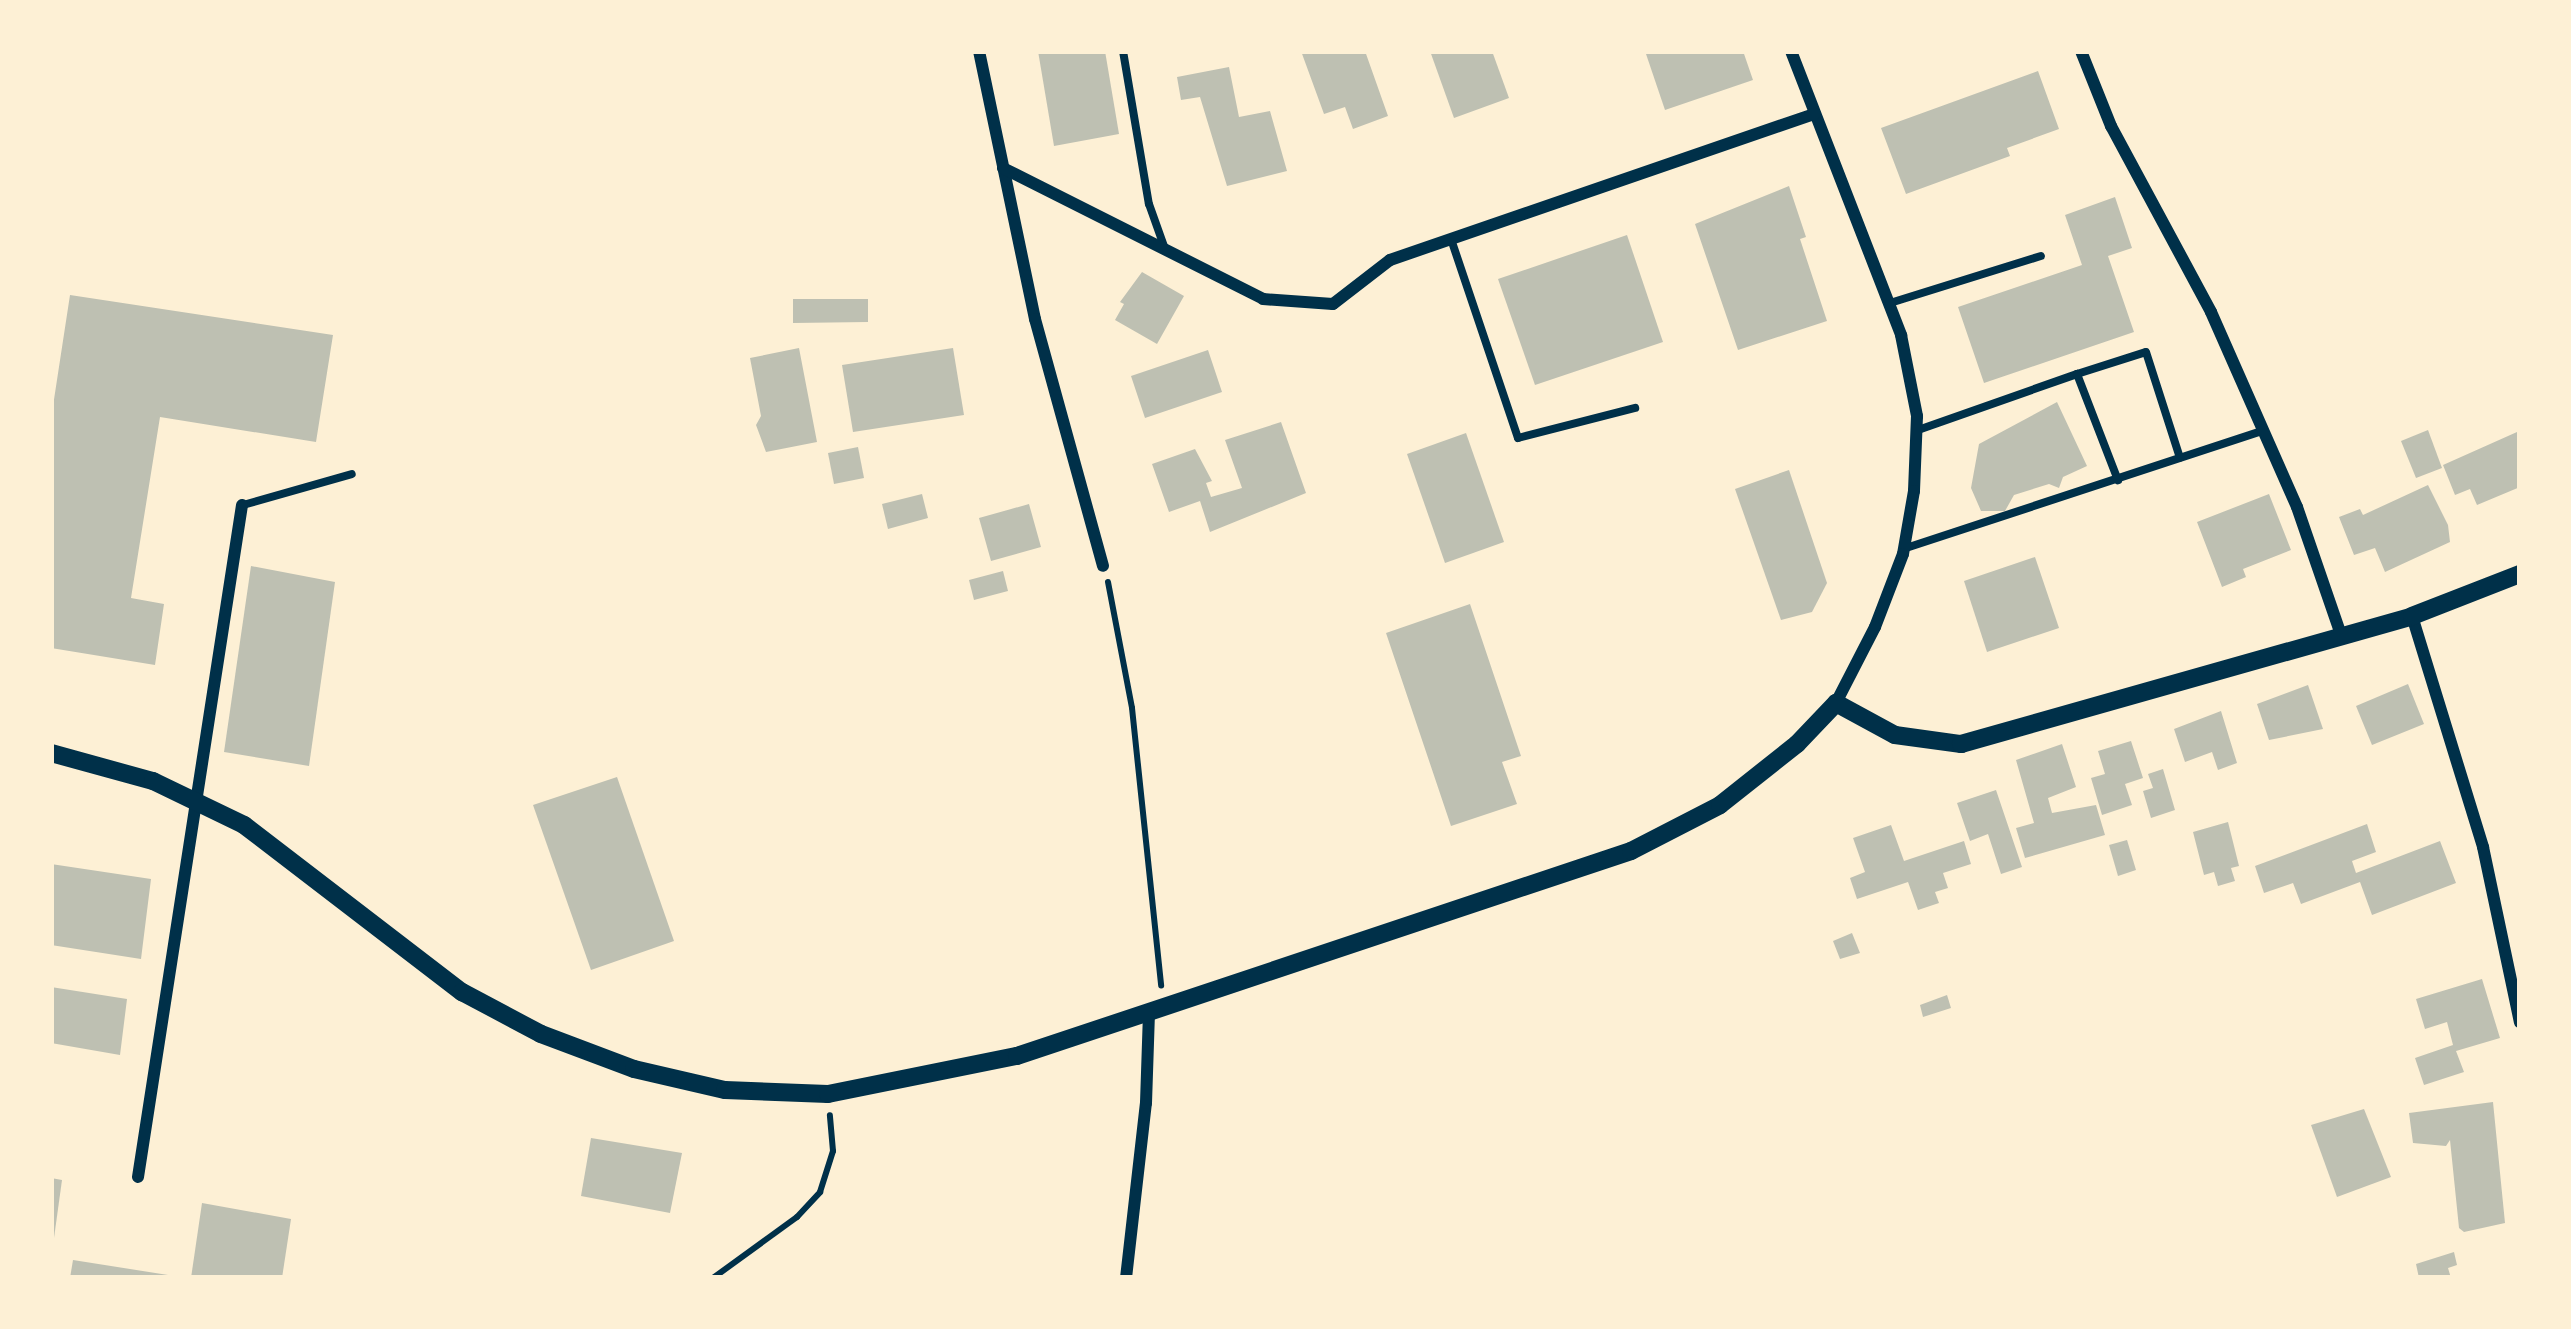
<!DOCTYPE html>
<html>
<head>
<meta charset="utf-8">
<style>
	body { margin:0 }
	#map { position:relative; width:2571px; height:1329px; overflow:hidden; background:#fdf0d5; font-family:"Noto Sans",sans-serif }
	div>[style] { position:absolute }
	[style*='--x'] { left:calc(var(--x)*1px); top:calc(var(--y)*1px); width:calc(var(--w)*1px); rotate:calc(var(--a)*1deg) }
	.building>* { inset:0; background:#bec0b2 }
	.path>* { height:6px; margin:-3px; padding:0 3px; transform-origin:3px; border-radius:3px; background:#003049 }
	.service>* { height:8px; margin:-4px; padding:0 4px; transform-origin:4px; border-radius:4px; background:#003049 }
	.minor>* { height:12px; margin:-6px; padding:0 6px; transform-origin:6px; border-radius:6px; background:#003049 }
	.tertiary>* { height:18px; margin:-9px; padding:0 9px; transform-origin:9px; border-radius:9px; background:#003049 }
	span { translate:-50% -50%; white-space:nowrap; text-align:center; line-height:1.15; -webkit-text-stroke:9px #fdf0d5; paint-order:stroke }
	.frame { position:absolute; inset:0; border:54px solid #fdf0d5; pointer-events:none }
</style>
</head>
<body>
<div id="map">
	<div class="building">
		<div style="clip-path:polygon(1038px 51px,1105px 51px,1119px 134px,1054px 146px)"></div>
		<div style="clip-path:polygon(1301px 51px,1365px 51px,1388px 116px,1353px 129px,1345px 107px,1324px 114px)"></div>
		<div style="clip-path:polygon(1430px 51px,1492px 51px,1509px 98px,1454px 118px)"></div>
		<div style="clip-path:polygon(1645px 51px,1743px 51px,1753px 80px,1665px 110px)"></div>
		<div style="clip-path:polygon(1229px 67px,1239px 117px,1270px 111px,1287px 171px,1227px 186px,1200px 97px,1181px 100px,1177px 77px)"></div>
		<div style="clip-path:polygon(2038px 71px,2059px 129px,2007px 148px,2010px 156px,1906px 194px,1881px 128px)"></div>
		<div style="clip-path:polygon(1789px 186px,1806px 237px,1800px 239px,1827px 321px,1738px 350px,1695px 224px)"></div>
		<div style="clip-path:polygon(2115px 197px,2132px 248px,2108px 256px,2134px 332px,1984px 383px,1958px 307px,2082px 265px,2065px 215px)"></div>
		<div style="clip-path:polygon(1627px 235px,1663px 342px,1535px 385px,1498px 279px)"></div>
		<div style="clip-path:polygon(1142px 272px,1184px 296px,1157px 344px,1115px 320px,1124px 304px,1120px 302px)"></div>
		<div style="clip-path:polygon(70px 295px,333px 335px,316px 442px,160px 417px,131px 598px,164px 604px,155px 665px,51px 648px,51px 419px)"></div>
		<div style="clip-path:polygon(793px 299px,868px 299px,868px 322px,793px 323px)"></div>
		<div style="clip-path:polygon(799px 348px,817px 442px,766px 452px,756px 425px,761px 416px,750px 358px)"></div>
		<div style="clip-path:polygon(953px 348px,964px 415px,853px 432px,842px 365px)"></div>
		<div style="clip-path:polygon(1208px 350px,1222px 392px,1145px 418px,1131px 376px)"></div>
		<div style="clip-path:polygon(2057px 402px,2087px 466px,2063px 477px,2059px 488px,2049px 484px,2014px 495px,2005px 511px,1981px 511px,1971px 488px,1979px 444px)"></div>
		<div style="clip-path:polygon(1281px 422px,1306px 493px,1210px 532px,1200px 501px,1169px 512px,1152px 464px,1195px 449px,1212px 481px,1206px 483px,1211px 497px,1242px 488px,1225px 440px)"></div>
		<div style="clip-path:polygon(2428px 430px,2442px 468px,2416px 478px,2401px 441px)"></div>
		<div style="clip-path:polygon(2517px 432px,2520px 487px,2477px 505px,2470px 489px,2455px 495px,2443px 465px)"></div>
		<div style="clip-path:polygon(1466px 433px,1504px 542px,1445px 563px,1407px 454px)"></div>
		<div style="clip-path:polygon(858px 447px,864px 478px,834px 484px,828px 453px)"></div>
		<div style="clip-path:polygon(1789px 470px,1827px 583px,1812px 612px,1781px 620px,1735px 489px)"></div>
		<div style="clip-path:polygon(2428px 485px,2448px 525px,2450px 542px,2385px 572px,2375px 548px,2354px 555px,2339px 517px,2360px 509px,2363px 515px)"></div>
		<div style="clip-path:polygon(922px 494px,928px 518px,888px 529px,882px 504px)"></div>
		<div style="clip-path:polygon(2269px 494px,2291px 550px,2243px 569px,2246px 577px,2222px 587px,2197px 522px)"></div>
		<div style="clip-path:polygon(1029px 504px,1041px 547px,991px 561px,979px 518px)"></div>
		<div style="clip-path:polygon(2035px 557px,2059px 628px,1987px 652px,1964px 581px)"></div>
		<div style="clip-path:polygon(251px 566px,335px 582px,309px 766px,224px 752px)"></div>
		<div style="clip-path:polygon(1003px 571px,1008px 591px,974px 600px,969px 580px)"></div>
		<div style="clip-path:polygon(1470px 604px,1521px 756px,1502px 762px,1517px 804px,1451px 826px,1386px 633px)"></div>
		<div style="clip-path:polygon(2408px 684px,2424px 724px,2372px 745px,2356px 706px)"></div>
		<div style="clip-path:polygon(2308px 685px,2323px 729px,2269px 740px,2257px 704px)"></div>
		<div style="clip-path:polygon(2221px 711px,2237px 763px,2218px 770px,2212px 752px,2185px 762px,2174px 729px)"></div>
		<div style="clip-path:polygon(2131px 741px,2143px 778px,2125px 784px,2132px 805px,2102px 815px,2091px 778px,2105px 774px,2098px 751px)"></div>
		<div style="clip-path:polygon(2062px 744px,2076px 787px,2048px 798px,2052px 813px,2096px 805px,2105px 835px,2025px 858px,2016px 828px,2034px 823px,2016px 760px)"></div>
		<div style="clip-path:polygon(2163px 769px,2175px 810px,2151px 818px,2143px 791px,2153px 788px,2148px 774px)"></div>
		<div style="clip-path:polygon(617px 777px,674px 941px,591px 970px,533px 805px)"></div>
		<div style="clip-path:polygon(1996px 790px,2022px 867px,2001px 874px,1988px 834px,1970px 841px,1957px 803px)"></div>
		<div style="clip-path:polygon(2228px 822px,2239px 866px,2231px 868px,2235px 881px,2218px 886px,2214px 872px,2204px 875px,2193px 832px)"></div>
		<div style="clip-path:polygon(2367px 824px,2376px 852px,2352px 861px,2356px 873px,2440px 841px,2456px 883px,2372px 915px,2360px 882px,2301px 904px,2293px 883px,2264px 893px,2255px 866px)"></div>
		<div style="clip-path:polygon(1891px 825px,1904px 861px,1964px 841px,1971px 864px,1943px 873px,1948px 888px,1935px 892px,1939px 903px,1918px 910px,1908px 882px,1857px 899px,1850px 878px,1865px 872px,1853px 838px)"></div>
		<div style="clip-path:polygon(2127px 840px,2136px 870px,2118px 876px,2109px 845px)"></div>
		<div style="clip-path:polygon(51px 864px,151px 879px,141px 959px,51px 945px)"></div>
		<div style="clip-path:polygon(1852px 933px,1860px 953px,1840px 959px,1833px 941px)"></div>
		<div style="clip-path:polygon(2482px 979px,2500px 1038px,2456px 1051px,2464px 1072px,2424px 1085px,2415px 1058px,2453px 1045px,2447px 1022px,2425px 1029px,2416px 999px)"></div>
		<div style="clip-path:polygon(51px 987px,127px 999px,120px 1055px,51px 1043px)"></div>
		<div style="clip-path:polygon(1947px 995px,1951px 1008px,1923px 1017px,1920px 1005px)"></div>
		<div style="clip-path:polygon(2493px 1102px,2505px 1223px,2464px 1232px,2459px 1228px,2450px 1140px,2446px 1146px,2413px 1143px,2409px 1113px)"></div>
		<div style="clip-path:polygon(2364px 1109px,2391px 1177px,2337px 1197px,2311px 1125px)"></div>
		<div style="clip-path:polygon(591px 1138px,682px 1153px,670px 1213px,581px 1196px)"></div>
		<div style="clip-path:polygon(51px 1178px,62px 1180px,54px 1238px,51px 1238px)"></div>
		<div style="clip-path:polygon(202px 1203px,291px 1219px,282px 1278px,191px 1278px)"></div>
		<div style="clip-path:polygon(2454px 1252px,2457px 1265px,2448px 1268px,2451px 1278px,2419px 1278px,2416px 1264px)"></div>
		<div style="clip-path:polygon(73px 1260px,168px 1275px,168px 1278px,70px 1278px)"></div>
	</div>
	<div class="path">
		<div style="--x:1108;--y:582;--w:128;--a:79.2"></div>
		<div style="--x:1132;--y:708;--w:279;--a:84"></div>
		<div style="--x:713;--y:1278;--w:104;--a:-36"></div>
		<div style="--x:797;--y:1217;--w:34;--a:-47"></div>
		<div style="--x:820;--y:1192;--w:43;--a:-72.4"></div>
		<div style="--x:833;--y:1151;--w:36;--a:-95"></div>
	</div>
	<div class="service">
		<div style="--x:1123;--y:51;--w:155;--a:80.4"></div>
		<div style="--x:1149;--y:204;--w:48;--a:70.4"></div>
		<div style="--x:1451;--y:239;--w:210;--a:71.4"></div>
		<div style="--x:1518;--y:438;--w:121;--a:-14.4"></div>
		<div style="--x:1890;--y:303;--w:158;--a:-17.3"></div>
		<div style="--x:2077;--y:374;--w:72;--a:-17.7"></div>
		<div style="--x:2146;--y:352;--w:111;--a:72.2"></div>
		<div style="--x:1918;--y:430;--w:169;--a:-19.4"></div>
		<div style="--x:2077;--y:374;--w:114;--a:68.9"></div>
		<div style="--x:243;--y:505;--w:113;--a:-15.9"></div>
		<div style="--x:1906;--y:548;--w:375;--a:-18.2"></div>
	</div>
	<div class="minor">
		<div style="--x:979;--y:51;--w:274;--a:78.2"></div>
		<div style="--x:1035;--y:319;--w:256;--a:74.6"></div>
		<div style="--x:1791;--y:51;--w:305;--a:68.8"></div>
		<div style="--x:1901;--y:335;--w:83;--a:78.8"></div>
		<div style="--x:1917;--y:416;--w:75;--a:92.3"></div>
		<div style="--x:1914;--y:491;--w:64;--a:99.9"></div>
		<div style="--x:1903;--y:554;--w:78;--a:111"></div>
		<div style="--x:1875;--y:627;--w:85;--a:117.2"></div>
		<div style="--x:2081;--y:51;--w:81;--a:68.2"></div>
		<div style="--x:2111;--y:126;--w:211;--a:61.7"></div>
		<div style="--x:2211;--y:312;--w:213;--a:66.2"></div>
		<div style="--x:2297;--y:507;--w:135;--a:71"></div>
		<div style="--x:1003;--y:168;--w:291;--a:26.7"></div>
		<div style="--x:1263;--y:299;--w:70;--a:4.1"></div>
		<div style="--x:1333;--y:304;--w:72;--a:-37.7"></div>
		<div style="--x:1390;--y:260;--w:449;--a:-19"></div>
		<div style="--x:2412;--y:616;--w:242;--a:72.9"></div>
		<div style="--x:2483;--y:847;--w:179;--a:78.1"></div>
		<div style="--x:138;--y:1177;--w:680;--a:-81.2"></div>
		<div style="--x:1126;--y:1278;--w:176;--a:-83.5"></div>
		<div style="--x:1146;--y:1103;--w:90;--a:-88.1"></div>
	</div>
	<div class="tertiary">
		<div style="--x:51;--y:753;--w:106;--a:15.4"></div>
		<div style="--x:153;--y:781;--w:101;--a:25.8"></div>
		<div style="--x:244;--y:825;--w:275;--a:37.5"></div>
		<div style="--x:462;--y:992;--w:89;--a:28"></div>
		<div style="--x:541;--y:1034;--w:99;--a:20.6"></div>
		<div style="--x:634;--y:1069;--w:93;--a:13"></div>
		<div style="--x:725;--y:1090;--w:103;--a:2.2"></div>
		<div style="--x:828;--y:1094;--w:193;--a:-11.4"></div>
		<div style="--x:1017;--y:1056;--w:647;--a:-18.46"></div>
		<div style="--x:1631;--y:851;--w:100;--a:-27.3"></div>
		<div style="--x:1720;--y:805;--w:98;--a:-38.4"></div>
		<div style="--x:1797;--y:744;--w:57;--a:-46.4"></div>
		<div style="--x:1836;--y:703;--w:67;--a:28.5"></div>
		<div style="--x:1895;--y:735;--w:67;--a:7.8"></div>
		<div style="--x:1961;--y:744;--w:469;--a:-15.8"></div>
		<div style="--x:2412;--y:616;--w:116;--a:-21.3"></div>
	</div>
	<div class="frame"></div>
</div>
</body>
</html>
